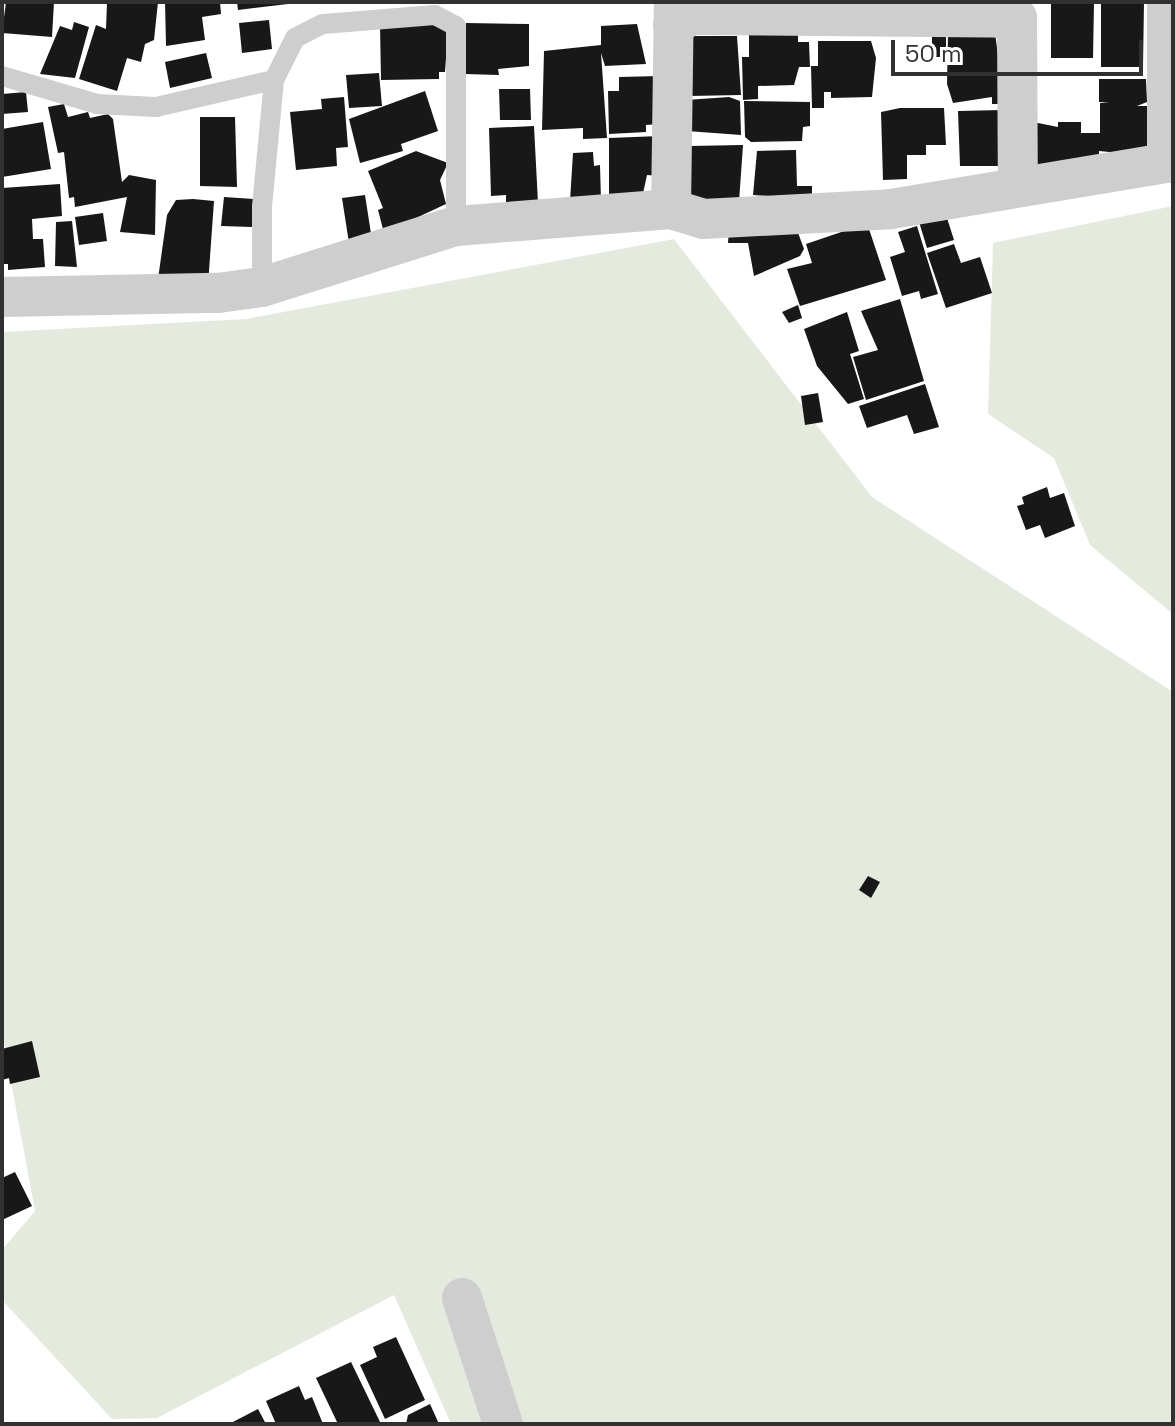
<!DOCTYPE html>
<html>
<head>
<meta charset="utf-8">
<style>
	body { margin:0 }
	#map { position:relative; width:1175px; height:1426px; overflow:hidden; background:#fff; font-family:"Space Grotesk",sans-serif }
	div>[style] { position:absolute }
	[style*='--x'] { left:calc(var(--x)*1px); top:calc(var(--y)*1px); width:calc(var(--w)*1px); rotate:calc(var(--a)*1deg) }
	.green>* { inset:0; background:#e5eade }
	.building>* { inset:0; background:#181818 }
	.service>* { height:20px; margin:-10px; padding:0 10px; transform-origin:10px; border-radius:10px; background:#cecece }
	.minor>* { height:40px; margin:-20px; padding:0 20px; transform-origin:20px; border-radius:20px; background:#cecece }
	span { translate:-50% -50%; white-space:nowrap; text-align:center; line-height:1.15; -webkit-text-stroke:8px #fff; paint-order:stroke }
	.frame { position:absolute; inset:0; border:4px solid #313131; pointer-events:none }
	.scale { position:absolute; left:891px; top:40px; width:252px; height:36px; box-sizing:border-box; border:4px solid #313131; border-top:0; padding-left:10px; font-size:24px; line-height:28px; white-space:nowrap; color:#313131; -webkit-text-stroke:6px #fff; paint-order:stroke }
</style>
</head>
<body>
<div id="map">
	<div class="green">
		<div style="clip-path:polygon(1173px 206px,1173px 614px,1090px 545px,1054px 458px,988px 414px,993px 243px)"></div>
		<div style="clip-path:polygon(674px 239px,872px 497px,1173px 692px,1173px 1424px,451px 1424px,394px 1295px,157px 1418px,112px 1419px,2px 1300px,2px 1250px,35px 1211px,2px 1033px,2px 332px,246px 319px)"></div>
	</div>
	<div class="building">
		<div style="clip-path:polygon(6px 2px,54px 2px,52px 37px,2px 33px)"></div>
		<div style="clip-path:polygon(107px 2px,158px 2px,154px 40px,145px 44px,141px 62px,127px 58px,117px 91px,79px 79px,96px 25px,106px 29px)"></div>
		<div style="clip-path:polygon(165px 2px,220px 2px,221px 14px,202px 17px,205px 40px,166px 46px)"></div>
		<div style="clip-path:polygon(237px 2px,288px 2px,288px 4px,238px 10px)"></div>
		<div style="clip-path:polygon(1051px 2px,1094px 2px,1093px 58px,1051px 58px)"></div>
		<div style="clip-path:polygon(1101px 2px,1144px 2px,1143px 67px,1101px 67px)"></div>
		<div style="clip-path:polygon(269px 20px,272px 49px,242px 53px,239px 23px)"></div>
		<div style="clip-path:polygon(74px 22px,89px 27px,75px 78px,40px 74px,60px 26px,72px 30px)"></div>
		<div style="clip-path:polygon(466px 23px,529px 24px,529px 66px,498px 69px,499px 75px,465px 74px)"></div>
		<div style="clip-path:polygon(637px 24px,646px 64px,605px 66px,601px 53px,607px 138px,583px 139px,583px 128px,542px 130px,544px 51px,601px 45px,601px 26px)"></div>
		<div style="clip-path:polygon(380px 25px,442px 25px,448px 31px,445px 72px,439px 72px,439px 79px,381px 80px)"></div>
		<div style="clip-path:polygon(932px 29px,946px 29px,946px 57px,932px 57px)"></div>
		<div style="clip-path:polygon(749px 31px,798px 31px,798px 42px,809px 42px,810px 67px,799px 67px,794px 85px,758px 86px,758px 99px,743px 100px,742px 57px,749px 57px)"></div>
		<div style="clip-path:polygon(995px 32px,1004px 104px,992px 104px,992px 97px,953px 103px,947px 84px,948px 33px)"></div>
		<div style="clip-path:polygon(688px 36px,737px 36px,741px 95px,689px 96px)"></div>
		<div style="clip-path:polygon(818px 41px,871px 41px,876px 58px,872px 97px,831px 98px,831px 92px,824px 92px,824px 108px,812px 108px,811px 66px,818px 66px)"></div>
		<div style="clip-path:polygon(206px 53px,212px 78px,170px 88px,165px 62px)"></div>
		<div style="clip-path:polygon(379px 73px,382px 106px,349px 108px,346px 75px)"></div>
		<div style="clip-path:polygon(660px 76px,660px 124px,646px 125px,646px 132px,609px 134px,608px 91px,619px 91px,619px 77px)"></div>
		<div style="clip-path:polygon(1099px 79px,1146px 79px,1147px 102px,1137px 106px,1152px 106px,1151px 156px,1099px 151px,1099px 163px,1034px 168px,1033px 122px,1058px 127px,1058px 122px,1081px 122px,1081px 133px,1100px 133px,1100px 103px,1109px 102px,1099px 102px)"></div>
		<div style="clip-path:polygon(499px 89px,530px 89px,531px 120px,500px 120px)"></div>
		<div style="clip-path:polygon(425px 91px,438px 131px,401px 144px,403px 151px,360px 163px,349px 119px)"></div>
		<div style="clip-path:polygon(26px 92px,28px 112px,2px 114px,2px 94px)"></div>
		<div style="clip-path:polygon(344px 97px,348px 147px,336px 148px,337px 166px,296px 170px,290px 112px,322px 109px,321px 99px)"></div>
		<div style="clip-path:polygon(729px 97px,740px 101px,741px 135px,687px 131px,686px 100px)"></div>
		<div style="clip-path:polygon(744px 101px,810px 102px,810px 126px,803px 127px,802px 141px,751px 142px,745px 137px)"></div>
		<div style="clip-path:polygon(64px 104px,68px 117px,88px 112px,90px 118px,108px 114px,113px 119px,122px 182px,129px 175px,156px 180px,155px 235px,120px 232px,127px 197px,75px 207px,74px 197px,69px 198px,64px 152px,58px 153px,48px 107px)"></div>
		<div style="clip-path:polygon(900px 108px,944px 108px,946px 145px,926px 145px,926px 155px,907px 155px,907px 179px,883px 180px,881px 112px)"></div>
		<div style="clip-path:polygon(1002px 110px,1004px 166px,960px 166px,958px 111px)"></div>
		<div style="clip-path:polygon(200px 117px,235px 117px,237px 187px,200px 186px)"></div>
		<div style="clip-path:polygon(43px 122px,51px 169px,2px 177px,2px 129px)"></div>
		<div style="clip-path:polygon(534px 126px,538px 203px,506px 205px,506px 195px,491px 196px,489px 128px)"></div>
		<div style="clip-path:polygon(660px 136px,660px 176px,647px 175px,642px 198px,609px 199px,609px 138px)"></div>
		<div style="clip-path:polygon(743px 145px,739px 202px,685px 202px,689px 146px)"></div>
		<div style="clip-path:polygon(796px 150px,797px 186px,812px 186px,812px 199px,753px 195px,757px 151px)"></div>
		<div style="clip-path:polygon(416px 151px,448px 163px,440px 180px,446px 204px,384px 233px,378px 210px,383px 208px,368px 171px)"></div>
		<div style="clip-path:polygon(593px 152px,594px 166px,600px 165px,601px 200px,570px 201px,573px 153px)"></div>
		<div style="clip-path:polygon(60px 184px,62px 216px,32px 219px,33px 239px,43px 239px,45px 267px,8px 270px,8px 264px,2px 264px,2px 188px)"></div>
		<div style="clip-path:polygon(365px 195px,372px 240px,349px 243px,342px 198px)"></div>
		<div style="clip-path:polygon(224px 197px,254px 199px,252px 227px,221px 226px)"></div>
		<div style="clip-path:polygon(193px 199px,214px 201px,208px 285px,158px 279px,167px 215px,176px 200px)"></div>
		<div style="clip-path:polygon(103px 213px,107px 241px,79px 245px,75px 217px)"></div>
		<div style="clip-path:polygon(947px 218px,954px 240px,927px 248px,919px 222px)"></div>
		<div style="clip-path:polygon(72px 221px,77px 267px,55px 266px,56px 222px)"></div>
		<div style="clip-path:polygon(859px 226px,868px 226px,886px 280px,800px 306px,787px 269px,812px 263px,806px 244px)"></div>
		<div style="clip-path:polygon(917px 226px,938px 294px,921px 299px,919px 291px,902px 296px,890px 257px,905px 252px,898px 232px)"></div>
		<div style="clip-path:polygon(729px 228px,797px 230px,804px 249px,800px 256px,754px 276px,748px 243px,728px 243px)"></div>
		<div style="clip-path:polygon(954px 244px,961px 263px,980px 257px,992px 293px,946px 308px,927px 253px)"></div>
		<div style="clip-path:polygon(900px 299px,924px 381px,866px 400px,853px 357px,878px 350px,861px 311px)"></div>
		<div style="clip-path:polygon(798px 305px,802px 318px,789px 323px,782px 312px)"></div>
		<div style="clip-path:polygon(847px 312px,859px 351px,850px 354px,864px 399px,848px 404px,817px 366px,804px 329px)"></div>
		<div style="clip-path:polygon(925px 384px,939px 427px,914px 434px,907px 415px,867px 428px,859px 406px)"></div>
		<div style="clip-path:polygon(818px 393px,823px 422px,805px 425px,801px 396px)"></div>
		<div style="clip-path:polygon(1047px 487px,1050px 498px,1064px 493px,1075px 526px,1045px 538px,1040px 525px,1026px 530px,1017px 506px,1024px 504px,1022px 497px)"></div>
		<div style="clip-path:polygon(868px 876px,880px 882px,871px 898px,859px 890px)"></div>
		<div style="clip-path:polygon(32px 1041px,40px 1077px,10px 1084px,9px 1078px,2px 1080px,2px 1049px)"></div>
		<div style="clip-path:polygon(15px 1172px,32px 1206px,2px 1220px,2px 1178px)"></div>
		<div style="clip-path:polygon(396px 1337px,425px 1400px,385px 1419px,360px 1365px,377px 1357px,373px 1347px)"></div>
		<div style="clip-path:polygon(351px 1362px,381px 1424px,338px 1424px,316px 1378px)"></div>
		<div style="clip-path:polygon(299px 1386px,305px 1400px,312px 1397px,323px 1424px,276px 1424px,266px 1401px)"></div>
		<div style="clip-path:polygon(430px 1404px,439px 1424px,406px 1424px,408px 1415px)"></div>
		<div style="clip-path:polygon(258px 1409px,266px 1424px,229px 1424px)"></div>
	</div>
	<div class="service">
		<div style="--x:2;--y:76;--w:99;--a:16.4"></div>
		<div style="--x:97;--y:104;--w:59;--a:2.9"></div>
		<div style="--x:156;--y:107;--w:121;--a:-12.9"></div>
		<div style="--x:274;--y:80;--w:127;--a:95.4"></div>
		<div style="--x:262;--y:206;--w:81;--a:90"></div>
		<div style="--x:274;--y:80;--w:47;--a:-63.4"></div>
		<div style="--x:295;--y:38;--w:31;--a:-27"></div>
		<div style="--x:323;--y:24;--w:112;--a:-4.6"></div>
		<div style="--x:435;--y:15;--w:24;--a:28"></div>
		<div style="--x:456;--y:26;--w:200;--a:90"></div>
	</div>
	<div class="minor">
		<div style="--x:1167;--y:2;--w:161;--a:90"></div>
		<div style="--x:673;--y:25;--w:22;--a:-27"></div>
		<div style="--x:693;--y:15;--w:324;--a:0.5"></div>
		<div style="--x:1017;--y:18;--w:169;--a:89.7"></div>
		<div style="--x:671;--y:209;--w:207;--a:-89.2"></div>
		<div style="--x:2;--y:297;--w:216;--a:-1.1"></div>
		<div style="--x:218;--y:293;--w:44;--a:-7.8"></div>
		<div style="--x:262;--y:287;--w:203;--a:-17.5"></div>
		<div style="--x:456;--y:226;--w:216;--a:-4.5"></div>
		<div style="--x:671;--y:209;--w:34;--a:17"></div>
		<div style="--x:703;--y:219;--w:188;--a:-3"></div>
		<div style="--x:891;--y:209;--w:286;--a:-9.5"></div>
		<div style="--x:462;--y:1298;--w:133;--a:72"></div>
	</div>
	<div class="frame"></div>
	<div class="scale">50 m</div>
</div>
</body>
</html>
